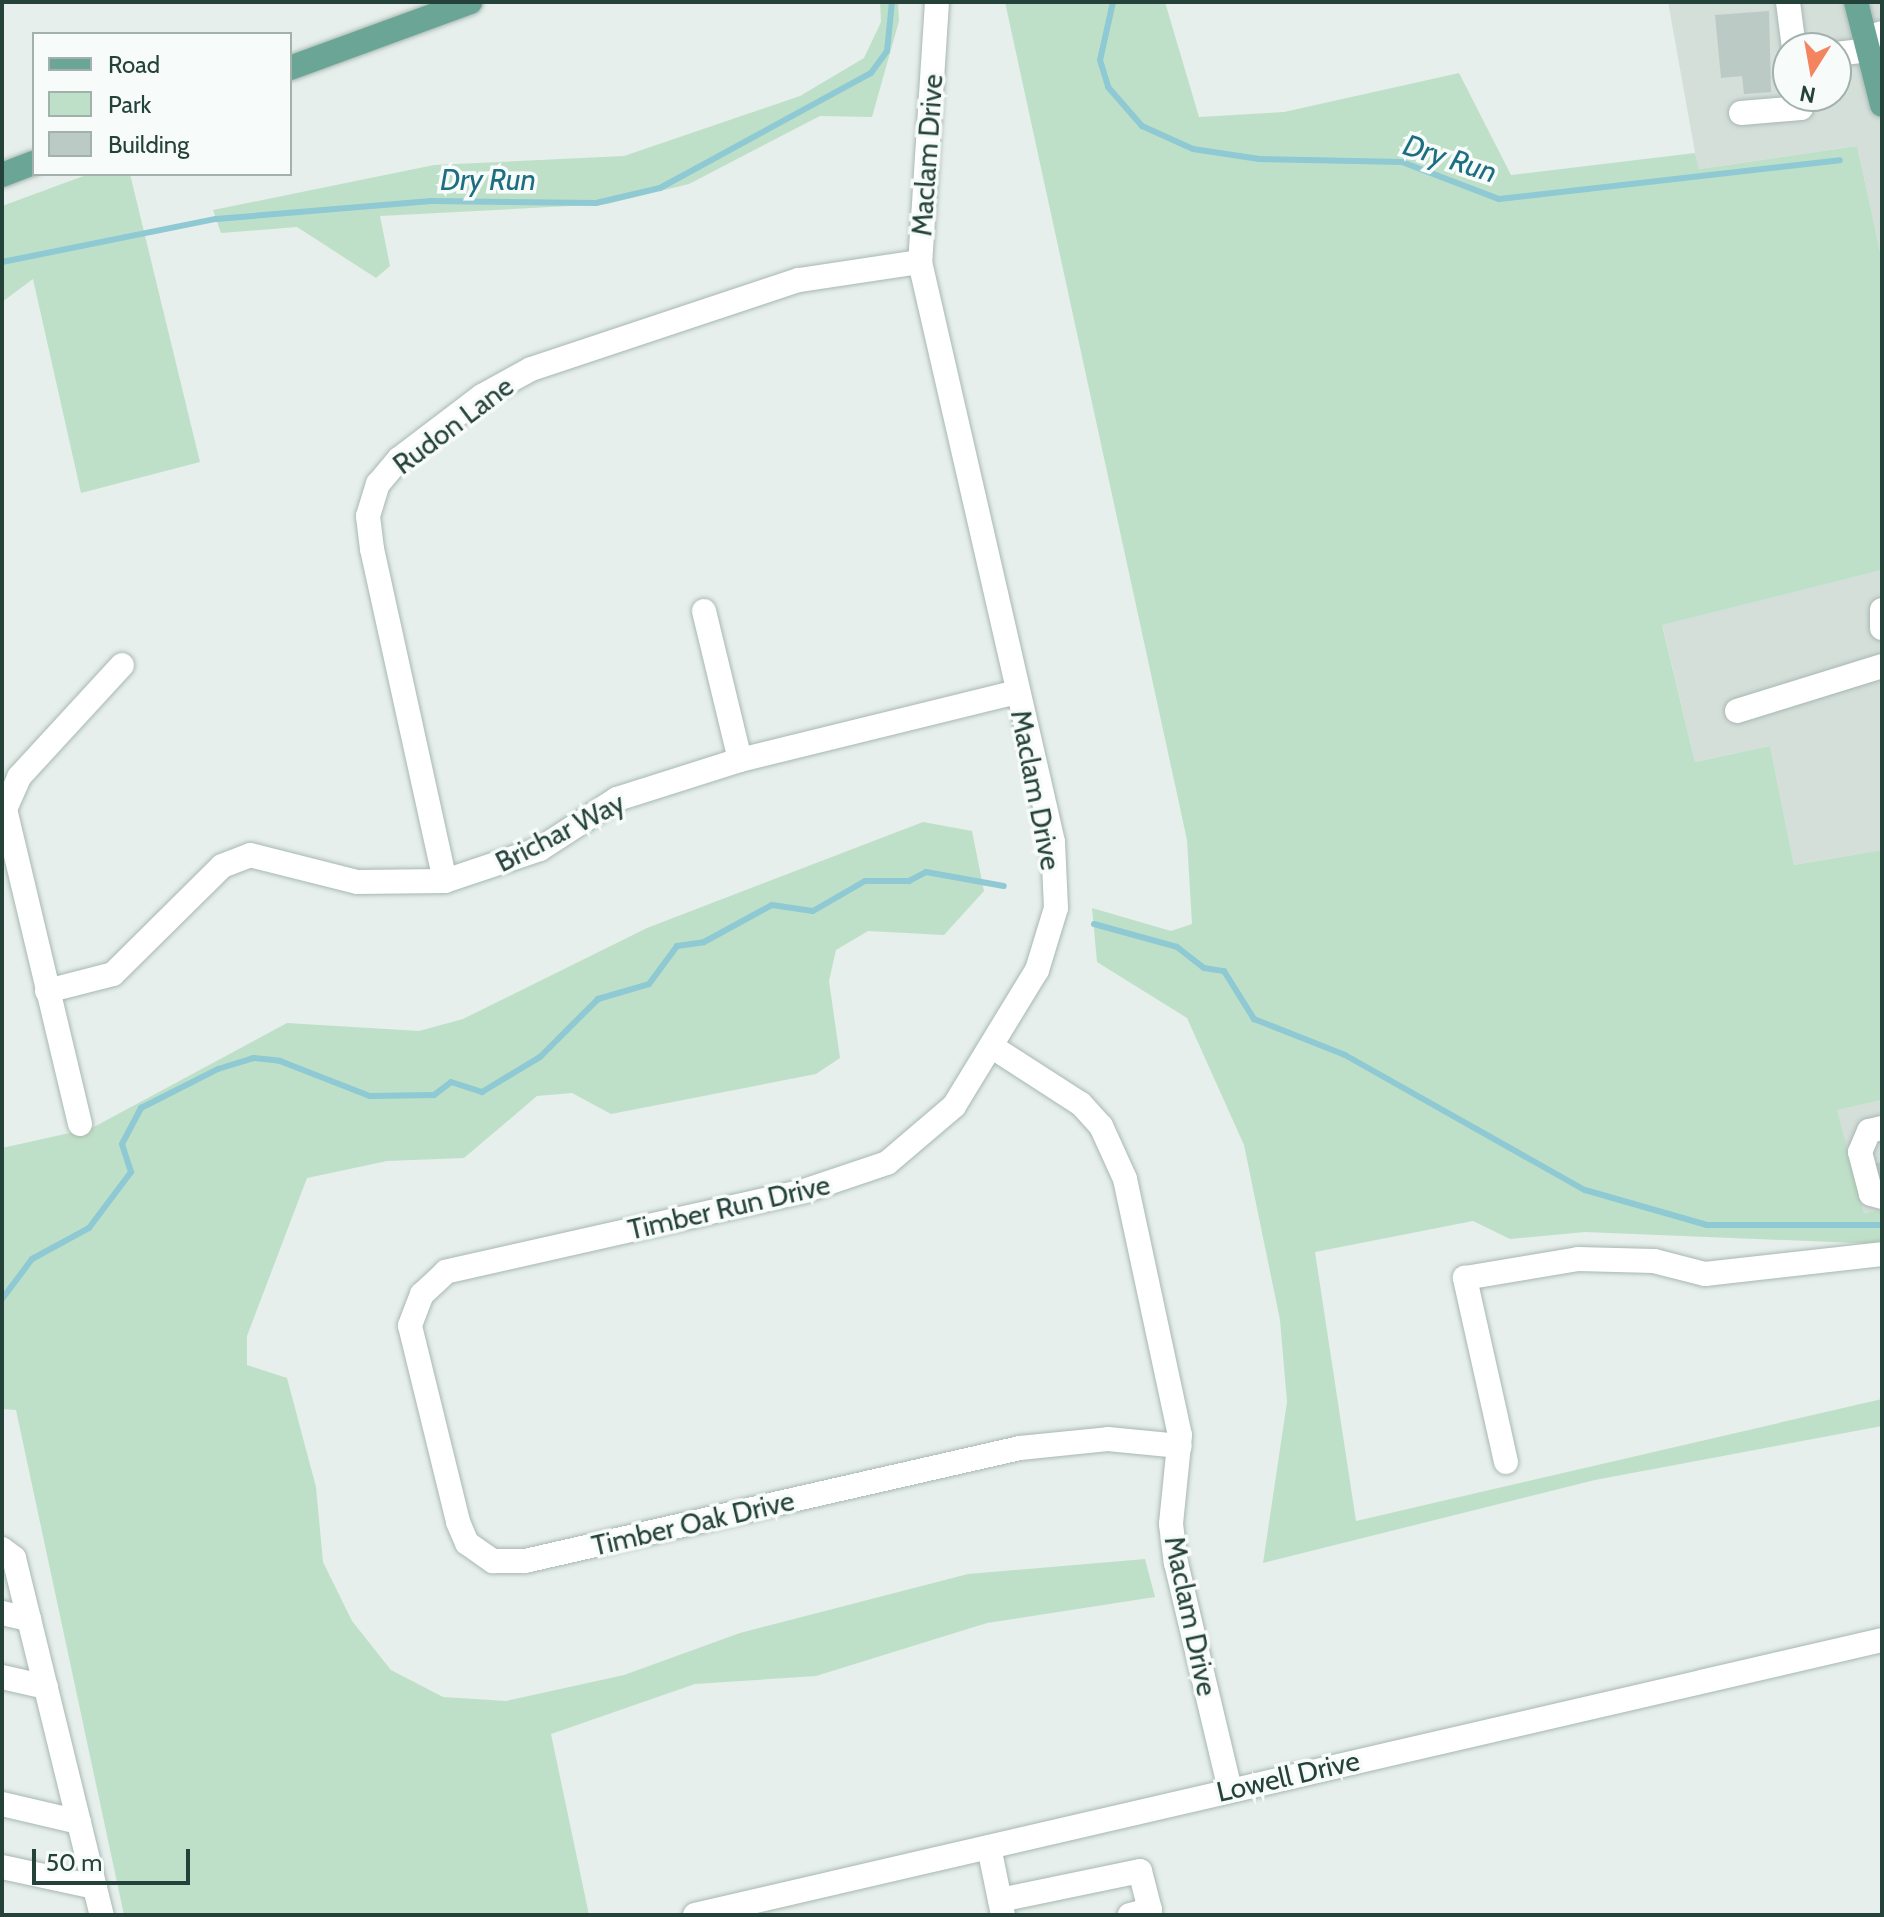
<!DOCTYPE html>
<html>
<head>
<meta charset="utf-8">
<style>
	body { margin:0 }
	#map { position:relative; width:1884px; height:1917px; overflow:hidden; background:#e6efeb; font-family:Cabin,sans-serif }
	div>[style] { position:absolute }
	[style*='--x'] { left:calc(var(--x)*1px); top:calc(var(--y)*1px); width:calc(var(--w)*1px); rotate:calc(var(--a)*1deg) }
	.built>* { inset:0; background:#d4dfda }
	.green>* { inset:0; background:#bfe0c8 }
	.stream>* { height:6px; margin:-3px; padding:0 3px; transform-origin:3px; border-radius:3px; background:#8ec9d4 }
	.building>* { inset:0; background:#bbcac4 }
	.roads { filter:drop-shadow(0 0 2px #a8b8b2) drop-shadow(0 0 2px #a8b8b2) }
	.minor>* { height:24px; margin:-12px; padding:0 12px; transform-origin:12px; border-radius:12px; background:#fff }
	.major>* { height:24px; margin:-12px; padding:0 12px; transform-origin:12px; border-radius:12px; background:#6aa596 }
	span { translate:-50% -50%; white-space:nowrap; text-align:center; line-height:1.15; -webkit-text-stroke:7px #f7fbf9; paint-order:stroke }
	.street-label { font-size:28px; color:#24423a }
	.water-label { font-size:30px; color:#1c6f80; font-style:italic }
	.frame { position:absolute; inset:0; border:4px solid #24423a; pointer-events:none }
	.legend { position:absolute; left:32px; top:32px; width:260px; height:144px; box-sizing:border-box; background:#f7fbf9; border:2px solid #a3b1ad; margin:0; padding:10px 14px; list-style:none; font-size:24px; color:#24423a }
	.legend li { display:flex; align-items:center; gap:16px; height:40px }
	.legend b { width:40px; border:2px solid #a3b1ad }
	.north { position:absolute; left:1772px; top:32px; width:80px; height:80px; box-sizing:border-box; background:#f7fbf9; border:2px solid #a3b1ad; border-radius:50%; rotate:191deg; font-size:22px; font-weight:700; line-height:32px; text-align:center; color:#24423a }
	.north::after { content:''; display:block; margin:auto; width:28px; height:36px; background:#f4845f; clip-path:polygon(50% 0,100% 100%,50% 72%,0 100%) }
	.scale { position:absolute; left:32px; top:1849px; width:158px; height:36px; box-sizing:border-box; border:4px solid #24423a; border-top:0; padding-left:10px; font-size:24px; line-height:28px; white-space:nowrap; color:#24423a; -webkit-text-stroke:6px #f7fbf9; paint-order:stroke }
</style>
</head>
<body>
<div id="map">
	<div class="built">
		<div style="clip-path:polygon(evenodd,1668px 2px,1882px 2px,1882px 260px,1857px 146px,1698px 169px,1668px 2px,1788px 48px,1836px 48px,1836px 96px,1788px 96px,1788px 48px)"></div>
		<div style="clip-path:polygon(1882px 570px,1882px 850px,1794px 865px,1770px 746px,1695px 762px,1662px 624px)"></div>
		<div style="clip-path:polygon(1882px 1100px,1882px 1210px,1864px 1213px,1836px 1110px)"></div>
	</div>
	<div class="green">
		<div style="clip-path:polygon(880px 2px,898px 2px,899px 21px,872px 117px,820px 116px,689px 184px,607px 204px,380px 216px,390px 266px,376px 278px,297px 227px,221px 233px,213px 210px,434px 165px,624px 156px,800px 96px,864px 58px,881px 22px)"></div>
		<div style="clip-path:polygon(1005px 2px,1165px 2px,1199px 117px,1284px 112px,1459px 73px,1511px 175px,1695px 153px,1699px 169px,1857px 146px,1882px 260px,1882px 570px,1662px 625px,1695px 762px,1770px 746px,1794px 865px,1882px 850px,1882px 1100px,1837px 1110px,1864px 1213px,1882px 1210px,1882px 1244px,1585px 1232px,1510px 1239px,1473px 1221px,1315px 1252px,1356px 1521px,1882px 1399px,1882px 1426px,1595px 1480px,1263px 1563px,1287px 1402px,1280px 1320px,1244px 1145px,1187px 1018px,1097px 962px,1092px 908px,1171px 931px,1192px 924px,1187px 840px)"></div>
		<div style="clip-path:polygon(89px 174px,130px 174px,200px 462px,81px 493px,33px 279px,2px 302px,2px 206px)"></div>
		<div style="clip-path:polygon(923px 822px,972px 831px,984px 891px,944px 935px,868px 931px,836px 950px,829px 981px,840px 1058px,816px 1074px,611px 1114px,572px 1093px,537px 1096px,464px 1158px,387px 1161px,307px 1178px,247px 1336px,247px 1365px,287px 1378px,316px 1487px,323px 1562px,352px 1621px,391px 1670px,443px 1697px,506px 1701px,624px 1675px,740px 1633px,968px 1574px,1145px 1559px,1155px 1597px,987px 1623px,816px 1676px,695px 1684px,551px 1734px,589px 1915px,124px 1915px,16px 1410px,2px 1409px,2px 1148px,92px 1128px,287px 1023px,419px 1031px,463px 1019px,647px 928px)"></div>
	</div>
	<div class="stream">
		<div style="--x:1113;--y:2;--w:59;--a:102.6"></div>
		<div style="--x:1100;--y:60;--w:28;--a:73"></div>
		<div style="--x:1108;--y:87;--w:52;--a:48.9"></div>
		<div style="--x:1142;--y:126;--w:56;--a:24.3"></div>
		<div style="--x:1193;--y:149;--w:67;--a:8.6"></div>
		<div style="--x:1259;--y:159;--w:143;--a:1.2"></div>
		<div style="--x:1402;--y:162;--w:104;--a:20.9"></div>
		<div style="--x:1499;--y:199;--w:343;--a:-6.5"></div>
		<div style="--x:2;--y:262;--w:218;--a:-11.4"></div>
		<div style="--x:216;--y:219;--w:216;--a:-4.8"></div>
		<div style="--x:431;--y:201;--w:165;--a:0.7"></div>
		<div style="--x:596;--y:203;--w:66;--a:-13.2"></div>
		<div style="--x:660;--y:188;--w:240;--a:-28.6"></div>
		<div style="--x:871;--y:73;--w:27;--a:-54"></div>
		<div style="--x:887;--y:51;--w:49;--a:-84.2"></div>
		<div style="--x:1094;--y:924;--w:86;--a:15.5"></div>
		<div style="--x:1177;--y:947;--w:34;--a:38"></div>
		<div style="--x:1204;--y:968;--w:20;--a:9"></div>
		<div style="--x:1224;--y:971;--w:57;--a:58"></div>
		<div style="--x:1254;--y:1019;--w:98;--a:21.6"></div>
		<div style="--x:1345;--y:1055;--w:275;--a:29.4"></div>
		<div style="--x:1585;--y:1190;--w:127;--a:16"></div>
		<div style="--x:1707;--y:1225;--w:175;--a:0"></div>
		<div style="--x:2;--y:1299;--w:50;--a:-53.1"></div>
		<div style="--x:32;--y:1259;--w:65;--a:-28.5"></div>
		<div style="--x:89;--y:1228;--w:70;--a:-53.1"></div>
		<div style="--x:131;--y:1172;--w:29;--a:-108"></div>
		<div style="--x:122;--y:1144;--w:41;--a:-62.2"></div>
		<div style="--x:141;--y:1108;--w:86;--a:-26.9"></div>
		<div style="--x:218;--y:1069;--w:37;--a:-17"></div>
		<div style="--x:253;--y:1058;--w:27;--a:6"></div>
		<div style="--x:280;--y:1061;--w:97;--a:21.3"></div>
		<div style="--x:370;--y:1096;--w:64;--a:-0.9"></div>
		<div style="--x:434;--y:1095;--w:21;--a:-37"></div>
		<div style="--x:451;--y:1082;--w:33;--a:18"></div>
		<div style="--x:482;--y:1092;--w:68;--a:-31.1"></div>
		<div style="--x:540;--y:1057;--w:82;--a:-45"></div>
		<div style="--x:598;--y:999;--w:53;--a:-16.4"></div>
		<div style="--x:649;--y:984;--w:47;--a:-53.6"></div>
		<div style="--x:677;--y:946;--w:27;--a:-8"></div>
		<div style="--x:704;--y:942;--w:77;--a:-28.6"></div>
		<div style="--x:772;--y:905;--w:41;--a:8.3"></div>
		<div style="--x:813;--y:911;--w:60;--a:-30"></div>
		<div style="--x:865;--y:881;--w:44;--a:0"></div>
		<div style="--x:909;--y:881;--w:19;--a:-28"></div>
		<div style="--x:926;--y:872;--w:79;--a:10.2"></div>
	</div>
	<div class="building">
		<div style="clip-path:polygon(1769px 11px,1771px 92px,1744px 94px,1742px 76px,1721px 78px,1715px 15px)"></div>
		<div style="clip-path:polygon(1882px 1162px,1882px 1189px,1874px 1164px)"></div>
	</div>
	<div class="roads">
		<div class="minor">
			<div style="--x:937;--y:2;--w:261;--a:93.7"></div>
			<div style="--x:920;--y:262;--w:595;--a:77.08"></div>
			<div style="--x:1053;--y:842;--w:66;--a:87.4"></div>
			<div style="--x:1056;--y:908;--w:65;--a:107"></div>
			<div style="--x:1037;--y:970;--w:159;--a:121.4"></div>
			<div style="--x:954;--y:1106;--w:88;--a:139.6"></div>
			<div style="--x:887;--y:1163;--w:88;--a:161.4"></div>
			<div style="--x:804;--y:1191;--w:367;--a:167.3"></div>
			<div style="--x:446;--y:1272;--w:33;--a:137"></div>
			<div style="--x:422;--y:1294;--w:34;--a:111"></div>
			<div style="--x:410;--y:1326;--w:202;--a:76.2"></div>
			<div style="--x:458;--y:1522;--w:23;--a:67"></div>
			<div style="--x:467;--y:1543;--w:32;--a:35"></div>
			<div style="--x:493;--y:1561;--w:32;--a:0"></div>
			<div style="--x:525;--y:1561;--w:508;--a:-12.86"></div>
			<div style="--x:1020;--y:1448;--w:88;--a:-5.8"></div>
			<div style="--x:1108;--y:1439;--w:72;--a:5.6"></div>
			<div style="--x:1788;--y:2;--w:46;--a:82.6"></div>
			<div style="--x:1865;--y:38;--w:18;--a:-16"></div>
			<div style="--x:1836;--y:54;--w:32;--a:-7"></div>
			<div style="--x:1741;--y:113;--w:60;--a:-4.8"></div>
			<div style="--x:1801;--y:108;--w:12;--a:-95"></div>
			<div style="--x:1882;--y:610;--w:18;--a:90"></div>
			<div style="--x:704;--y:611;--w:153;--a:76.4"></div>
			<div style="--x:1737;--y:711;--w:152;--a:-17.2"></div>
			<div style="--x:445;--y:881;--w:340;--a:-102.4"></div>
			<div style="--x:372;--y:549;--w:33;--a:-97"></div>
			<div style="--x:368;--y:516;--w:34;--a:-73"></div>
			<div style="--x:378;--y:484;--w:33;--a:-50"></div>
			<div style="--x:399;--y:459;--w:104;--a:-37.2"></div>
			<div style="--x:482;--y:396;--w:56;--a:-28.9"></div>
			<div style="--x:531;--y:369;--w:282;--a:-18.4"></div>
			<div style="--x:799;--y:280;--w:122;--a:-8.5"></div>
			<div style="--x:47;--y:991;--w:68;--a:-14.4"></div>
			<div style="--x:113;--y:974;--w:153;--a:-44.7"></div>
			<div style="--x:222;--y:866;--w:30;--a:-21"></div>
			<div style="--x:250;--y:855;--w:110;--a:14.2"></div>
			<div style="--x:357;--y:882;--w:88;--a:-0.7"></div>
			<div style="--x:445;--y:881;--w:100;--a:-18.6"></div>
			<div style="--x:540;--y:849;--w:92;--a:-33"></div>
			<div style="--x:617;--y:799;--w:129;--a:-17.6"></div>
			<div style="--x:740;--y:760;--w:285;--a:-13.8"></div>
			<div style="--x:994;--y:1048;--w:103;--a:32.8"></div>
			<div style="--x:1081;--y:1104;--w:30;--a:48"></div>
			<div style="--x:1101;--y:1126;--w:58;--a:65.6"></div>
			<div style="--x:1125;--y:1179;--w:262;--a:77.9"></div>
			<div style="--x:1180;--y:1435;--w:89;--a:95.8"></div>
			<div style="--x:1171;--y:1524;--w:39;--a:83"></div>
			<div style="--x:1176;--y:1563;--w:232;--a:76.6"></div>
			<div style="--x:80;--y:1124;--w:324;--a:-103.4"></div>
			<div style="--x:5;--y:809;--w:35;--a:-66"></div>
			<div style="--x:19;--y:777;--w:152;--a:-47.4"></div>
			<div style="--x:1882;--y:1128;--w:13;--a:167"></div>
			<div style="--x:1869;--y:1131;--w:23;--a:113"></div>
			<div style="--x:1860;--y:1152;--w:43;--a:75.3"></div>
			<div style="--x:1871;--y:1194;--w:11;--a:15"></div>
			<div style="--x:1506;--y:1462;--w:189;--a:-102.6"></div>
			<div style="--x:1465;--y:1278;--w:115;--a:-9.5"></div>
			<div style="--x:1578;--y:1259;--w:76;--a:1.5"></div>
			<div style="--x:1654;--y:1261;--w:53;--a:14.3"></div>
			<div style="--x:1705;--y:1274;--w:178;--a:-6.4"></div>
			<div style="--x:2;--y:1549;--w:15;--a:37"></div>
			<div style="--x:14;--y:1558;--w:368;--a:76.2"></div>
			<div style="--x:2;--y:1613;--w:28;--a:13"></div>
			<div style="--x:2;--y:1677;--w:45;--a:12.8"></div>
			<div style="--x:2;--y:1804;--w:79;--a:13.2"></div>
			<div style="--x:989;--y:1847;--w:69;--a:78.4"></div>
			<div style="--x:2;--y:1867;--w:95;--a:12.1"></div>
			<div style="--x:1000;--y:1900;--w:143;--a:-11.7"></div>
			<div style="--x:1140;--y:1871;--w:40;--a:75.6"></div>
			<div style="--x:1150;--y:1910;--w:21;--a:166"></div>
			<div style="--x:695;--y:1915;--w:1218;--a:-13.04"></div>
		</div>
		<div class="major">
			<div style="--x:1856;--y:2;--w:106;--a:75.8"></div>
			<div style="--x:290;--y:68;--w:192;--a:-20.1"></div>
			<div style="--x:2;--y:175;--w:34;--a:-21"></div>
		</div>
	</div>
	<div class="street-label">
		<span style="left:927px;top:155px;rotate:-86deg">Maclam Drive</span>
		<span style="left:453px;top:425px;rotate:-37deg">Rudon Lane</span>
		<span style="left:1036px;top:790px;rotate:79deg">Maclam Drive</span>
		<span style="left:560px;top:832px;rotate:-27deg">Brichar Way</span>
		<span style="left:729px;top:1207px;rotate:-13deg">Timber Run Drive</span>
		<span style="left:693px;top:1523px;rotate:-13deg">Timber Oak Drive</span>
		<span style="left:1191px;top:1616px;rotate:78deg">Maclam Drive</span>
		<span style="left:1288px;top:1776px;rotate:-13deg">Lowell Drive</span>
	</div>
	<div class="water-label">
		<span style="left:1450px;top:159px;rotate:18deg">Dry Run</span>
		<span style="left:488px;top:180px">Dry Run</span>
	</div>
	<div class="frame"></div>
	<ul class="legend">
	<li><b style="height:10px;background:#6aa596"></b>Road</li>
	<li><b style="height:22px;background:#bfe0c8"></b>Park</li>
	<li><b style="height:22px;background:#bbcac4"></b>Building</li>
	</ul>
	<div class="north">N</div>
	<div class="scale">50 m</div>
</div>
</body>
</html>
